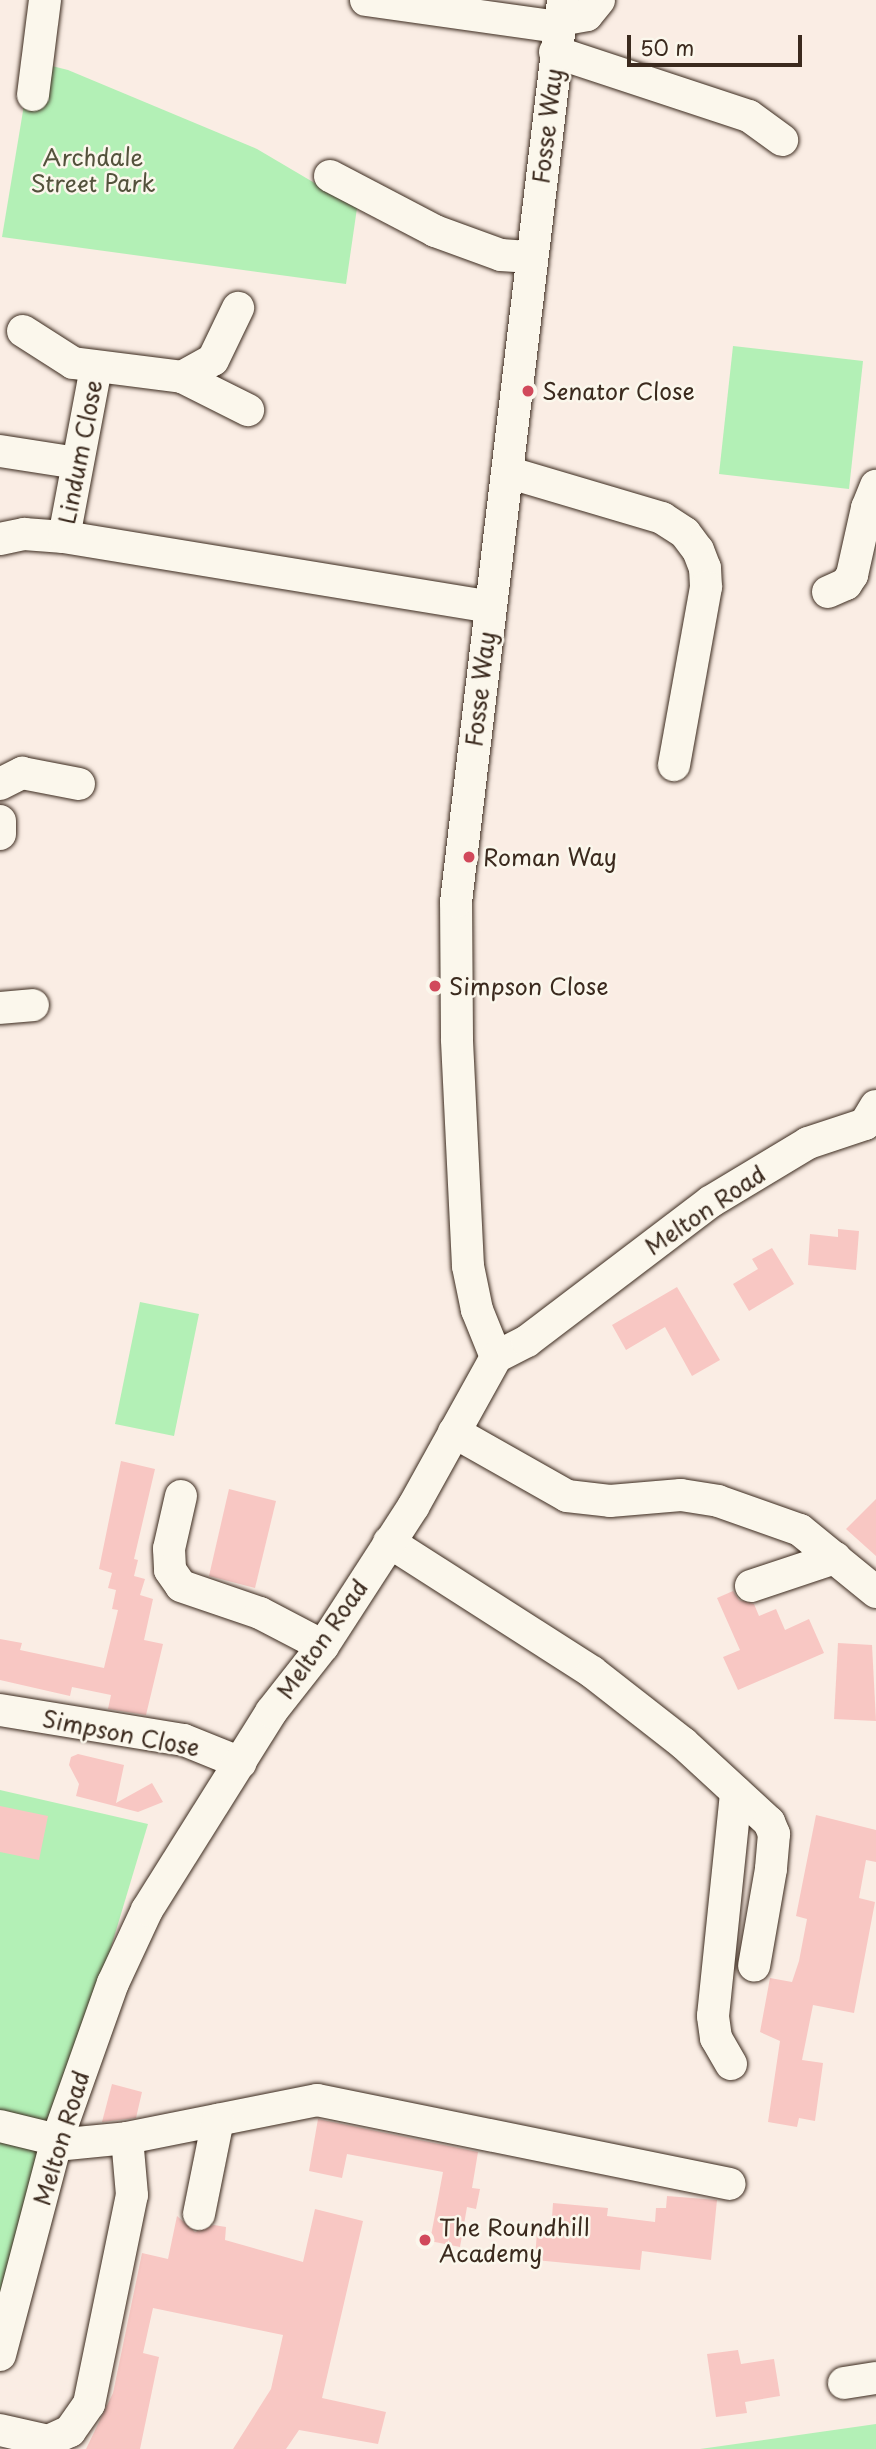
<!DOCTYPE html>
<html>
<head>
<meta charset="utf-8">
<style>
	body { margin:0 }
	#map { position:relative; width:876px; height:2449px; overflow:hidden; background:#faede4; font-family:"Playpen Sans",sans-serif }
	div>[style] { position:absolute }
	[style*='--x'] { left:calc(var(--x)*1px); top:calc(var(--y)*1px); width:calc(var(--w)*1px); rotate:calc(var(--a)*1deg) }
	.green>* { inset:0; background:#b3f0b6 }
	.building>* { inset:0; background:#f8c7c3 }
	.roads { filter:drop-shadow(0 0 2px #3b2a1e) drop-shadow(0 0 2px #3b2a1e) }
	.minor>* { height:32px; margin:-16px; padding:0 16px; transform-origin:16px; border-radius:16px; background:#fbf7ec }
	.dots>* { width:19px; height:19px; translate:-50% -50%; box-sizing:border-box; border:4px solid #fbf7ec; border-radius:50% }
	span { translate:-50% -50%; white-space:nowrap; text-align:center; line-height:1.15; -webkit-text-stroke:5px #fbf7ec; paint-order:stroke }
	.street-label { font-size:23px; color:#3b2a1e }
	.park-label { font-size:23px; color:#53523c }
	.poi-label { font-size:23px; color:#3b2a1e }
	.left { translate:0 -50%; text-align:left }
	.scale { position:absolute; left:627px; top:35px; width:175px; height:32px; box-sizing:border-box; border:4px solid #3b2a1e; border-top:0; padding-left:9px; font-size:21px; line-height:24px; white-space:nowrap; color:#3b2a1e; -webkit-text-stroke:5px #fbf7ec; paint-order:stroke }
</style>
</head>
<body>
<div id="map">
	<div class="green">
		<div style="clip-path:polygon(36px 62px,68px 70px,257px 149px,357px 208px,346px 284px,2px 237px,31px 63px)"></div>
		<div style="clip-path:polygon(733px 346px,863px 361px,849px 489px,719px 474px)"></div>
		<div style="clip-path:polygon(140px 1302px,199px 1314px,174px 1436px,115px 1424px)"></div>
		<div style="clip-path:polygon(0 1790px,148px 1824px,0 2317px)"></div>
		<div style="clip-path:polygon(876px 2424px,876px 2449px,700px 2449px)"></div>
	</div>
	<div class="building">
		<div style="clip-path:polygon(838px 1229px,859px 1231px,856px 1270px,808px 1265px,810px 1234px,838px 1237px)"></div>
		<div style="clip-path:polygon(772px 1248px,794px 1284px,749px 1311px,733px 1284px,758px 1269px,752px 1259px)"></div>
		<div style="clip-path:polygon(677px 1287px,720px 1360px,692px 1376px,665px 1327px,626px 1350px,612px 1325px)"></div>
		<div style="clip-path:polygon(121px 1461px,155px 1469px,134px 1559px,138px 1560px,134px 1576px,145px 1579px,140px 1595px,153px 1599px,144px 1640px,163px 1644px,146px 1715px,108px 1709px,111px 1695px,72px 1687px,70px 1696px,0 1680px,0 1639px,22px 1643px,20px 1650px,104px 1668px,118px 1610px,112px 1609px,116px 1590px,108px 1588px,112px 1573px,99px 1569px)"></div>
		<div style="clip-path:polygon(229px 1489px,276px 1501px,255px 1588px,209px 1576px)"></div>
		<div style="clip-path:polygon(876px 1499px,876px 1556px,846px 1529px)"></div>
		<div style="clip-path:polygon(733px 1591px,739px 1600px,754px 1604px,759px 1616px,776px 1609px,785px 1630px,809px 1619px,824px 1653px,738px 1690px,723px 1657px,740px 1650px,717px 1598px)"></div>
		<div style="clip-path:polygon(838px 1643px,872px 1645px,876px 1721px,834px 1719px)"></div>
		<div style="clip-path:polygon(78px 1754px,124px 1765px,116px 1803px,152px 1783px,163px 1802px,138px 1812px,76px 1796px,79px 1784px,69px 1765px,71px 1757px)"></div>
		<div style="clip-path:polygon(0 1806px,48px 1816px,39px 1860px,0 1852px)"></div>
		<div style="clip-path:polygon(816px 1815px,876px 1830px,876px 1862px,866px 1860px,859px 1898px,875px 1902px,854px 2013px,813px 2005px,802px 2060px,823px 2063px,815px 2121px,799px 2118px,797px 2127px,768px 2122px,780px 2041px,760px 2032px,770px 1978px,792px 1982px,799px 1961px,807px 1919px,796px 1916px)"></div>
		<div style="clip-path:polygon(112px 2084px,142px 2092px,136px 2118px,102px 2122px)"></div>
		<div style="clip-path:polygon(318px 2119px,478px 2152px,472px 2188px,480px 2189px,476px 2209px,467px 2207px,460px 2247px,430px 2241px,443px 2172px,347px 2154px,342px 2178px,309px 2171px)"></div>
		<div style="clip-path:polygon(667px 2196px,717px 2200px,711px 2260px,642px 2251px,640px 2270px,535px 2260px,537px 2231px,551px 2233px,553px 2203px,608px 2208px,607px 2216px,655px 2222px,656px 2208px,666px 2208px)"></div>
		<div style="clip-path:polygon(315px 2209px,363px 2221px,322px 2398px,386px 2412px,378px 2444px,299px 2430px,286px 2449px,233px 2449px,271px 2389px,283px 2335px,153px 2308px,143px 2353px,159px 2357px,140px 2449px,86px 2449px,113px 2393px,142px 2253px,168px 2259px,177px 2216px,195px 2232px,214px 2225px,226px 2227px,225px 2240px,303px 2262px)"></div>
		<div style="clip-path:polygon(738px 2350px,741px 2364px,774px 2359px,780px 2396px,745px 2402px,747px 2413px,716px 2417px,707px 2354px)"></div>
	</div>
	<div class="roads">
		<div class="minor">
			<div style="--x:366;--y:0;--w:195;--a:8"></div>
			<div style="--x:560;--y:20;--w:27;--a:-10"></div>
			<div style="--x:587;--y:15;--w:19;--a:-51"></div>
			<div style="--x:555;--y:52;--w:204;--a:18.3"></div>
			<div style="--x:749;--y:116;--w:41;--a:36"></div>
			<div style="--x:33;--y:95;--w:96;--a:-82.8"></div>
			<div style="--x:330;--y:176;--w:119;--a:27.6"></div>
			<div style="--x:435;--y:231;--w:70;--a:20"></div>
			<div style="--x:501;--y:255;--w:30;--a:4"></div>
			<div style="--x:23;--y:331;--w:59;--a:32.6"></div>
			<div style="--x:73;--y:363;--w:110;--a:7.3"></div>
			<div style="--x:182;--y:377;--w:35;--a:-29"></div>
			<div style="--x:213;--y:360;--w:58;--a:-64.3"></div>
			<div style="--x:182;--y:377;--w:74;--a:26.6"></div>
			<div style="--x:0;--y:451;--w:78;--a:8.9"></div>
			<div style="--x:507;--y:472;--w:162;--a:16.5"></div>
			<div style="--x:662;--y:518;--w:27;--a:33"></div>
			<div style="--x:685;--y:533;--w:21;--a:53"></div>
			<div style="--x:698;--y:550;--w:19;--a:69"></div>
			<div style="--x:705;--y:568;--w:19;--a:87"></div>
			<div style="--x:706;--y:587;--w:181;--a:100.2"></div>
			<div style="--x:64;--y:537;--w:173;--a:-79.3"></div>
			<div style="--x:0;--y:539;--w:25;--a:-12"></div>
			<div style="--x:24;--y:534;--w:40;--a:4.3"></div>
			<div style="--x:64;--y:537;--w:432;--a:9.3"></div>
			<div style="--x:828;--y:592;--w:20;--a:-24"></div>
			<div style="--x:846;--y:584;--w:11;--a:-56"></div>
			<div style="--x:852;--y:575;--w:69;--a:-77.4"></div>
			<div style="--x:867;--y:508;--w:24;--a:-68"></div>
			<div style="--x:0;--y:784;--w:25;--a:-27"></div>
			<div style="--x:22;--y:773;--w:58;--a:10.9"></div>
			<div style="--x:0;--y:821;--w:13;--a:90"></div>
			<div style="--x:0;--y:1008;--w:33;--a:-5"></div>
			<div style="--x:496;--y:1357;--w:51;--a:-112"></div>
			<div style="--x:477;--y:1310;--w:45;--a:-101.6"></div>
			<div style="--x:468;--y:1266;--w:227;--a:-92.8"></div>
			<div style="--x:457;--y:1039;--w:137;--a:-90.4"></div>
			<div style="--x:456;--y:902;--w:908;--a:-83.23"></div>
			<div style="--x:454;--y:1432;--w:130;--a:29.5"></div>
			<div style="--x:567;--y:1496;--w:43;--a:6.6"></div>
			<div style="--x:610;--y:1501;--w:71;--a:-4.8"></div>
			<div style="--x:681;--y:1495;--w:37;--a:9"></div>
			<div style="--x:718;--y:1501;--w:87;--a:19.5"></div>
			<div style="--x:800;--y:1530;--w:98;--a:39.2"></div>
			<div style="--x:181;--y:1496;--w:54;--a:102.8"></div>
			<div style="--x:169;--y:1549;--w:21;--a:87"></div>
			<div style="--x:170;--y:1570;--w:19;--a:55"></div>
			<div style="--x:181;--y:1586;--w:83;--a:18.9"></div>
			<div style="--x:260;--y:1613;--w:71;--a:27.6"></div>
			<div style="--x:389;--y:1542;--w:241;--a:32.6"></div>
			<div style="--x:592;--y:1672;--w:115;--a:38"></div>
			<div style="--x:683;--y:1743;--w:117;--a:42.6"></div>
			<div style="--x:769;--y:1822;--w:13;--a:67"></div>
			<div style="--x:774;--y:1834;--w:35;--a:95"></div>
			<div style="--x:771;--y:1869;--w:98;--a:99.9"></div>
			<div style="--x:751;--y:1586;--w:89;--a:-18.4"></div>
			<div style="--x:0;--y:1710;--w:186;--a:9.3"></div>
			<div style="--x:184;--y:1740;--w:61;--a:22"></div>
			<div style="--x:731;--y:2064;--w:30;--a:-120"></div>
			<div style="--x:716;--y:2038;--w:22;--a:-98"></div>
			<div style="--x:713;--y:2016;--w:225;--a:-84.1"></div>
			<div style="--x:0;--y:2126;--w:59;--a:13.8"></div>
			<div style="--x:56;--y:2145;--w:71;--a:-5.6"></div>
			<div style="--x:127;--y:2138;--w:194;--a:-11.3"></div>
			<div style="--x:317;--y:2100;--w:421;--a:11.5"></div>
			<div style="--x:199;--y:2214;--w:96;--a:-78.6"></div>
			<div style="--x:0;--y:2355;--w:222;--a:-75.2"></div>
			<div style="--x:57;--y:2140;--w:167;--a:-70.4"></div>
			<div style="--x:113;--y:1983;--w:81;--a:-65"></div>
			<div style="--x:147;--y:1910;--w:234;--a:-57.9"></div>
			<div style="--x:271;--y:1712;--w:84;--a:-51.8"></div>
			<div style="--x:323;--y:1646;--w:166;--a:-57.1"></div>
			<div style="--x:413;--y:1507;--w:171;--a:-61"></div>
			<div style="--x:496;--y:1357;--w:35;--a:-27"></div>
			<div style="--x:527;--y:1341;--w:230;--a:-37.2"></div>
			<div style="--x:710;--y:1202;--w:114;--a:-31"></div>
			<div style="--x:808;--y:1143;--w:60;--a:-18.4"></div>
			<div style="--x:865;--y:1124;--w:21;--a:-59"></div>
			<div style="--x:844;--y:2383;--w:32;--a:-9"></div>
			<div style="--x:0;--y:2430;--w:49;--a:12.9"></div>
			<div style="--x:48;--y:2441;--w:24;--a:-24"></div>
			<div style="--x:70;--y:2431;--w:33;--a:-55"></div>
			<div style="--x:89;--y:2404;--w:213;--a:-78.4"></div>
			<div style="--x:132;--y:2195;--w:57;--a:-95"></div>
		</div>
	</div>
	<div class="dots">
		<div style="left:528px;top:391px;background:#d1495b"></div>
		<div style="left:469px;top:857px;background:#d1495b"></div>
		<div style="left:435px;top:986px;background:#d1495b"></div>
		<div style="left:425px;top:2240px;background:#d1495b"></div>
	</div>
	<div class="street-label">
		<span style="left:547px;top:126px;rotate:-83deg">Fosse Way</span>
		<span style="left:80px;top:452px;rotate:-79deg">Lindum Close</span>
		<span style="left:480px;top:689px;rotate:-83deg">Fosse Way</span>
		<span style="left:705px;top:1210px;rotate:-34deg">Melton Road</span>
		<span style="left:322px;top:1639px;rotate:-55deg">Melton Road</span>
		<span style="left:121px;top:1733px;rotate:11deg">Simpson Close</span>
		<span style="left:61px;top:2138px;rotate:-73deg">Melton Road</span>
	</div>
	<div class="park-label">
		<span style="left:93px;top:170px">Archdale<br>Street Park</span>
	</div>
	<div class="poi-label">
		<span class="left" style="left:542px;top:391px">Senator Close</span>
		<span class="left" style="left:483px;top:857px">Roman Way</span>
		<span class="left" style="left:449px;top:986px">Simpson Close</span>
		<span class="left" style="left:439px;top:2240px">The Roundhill<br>Academy</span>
	</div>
	<div class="scale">50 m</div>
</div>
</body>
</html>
